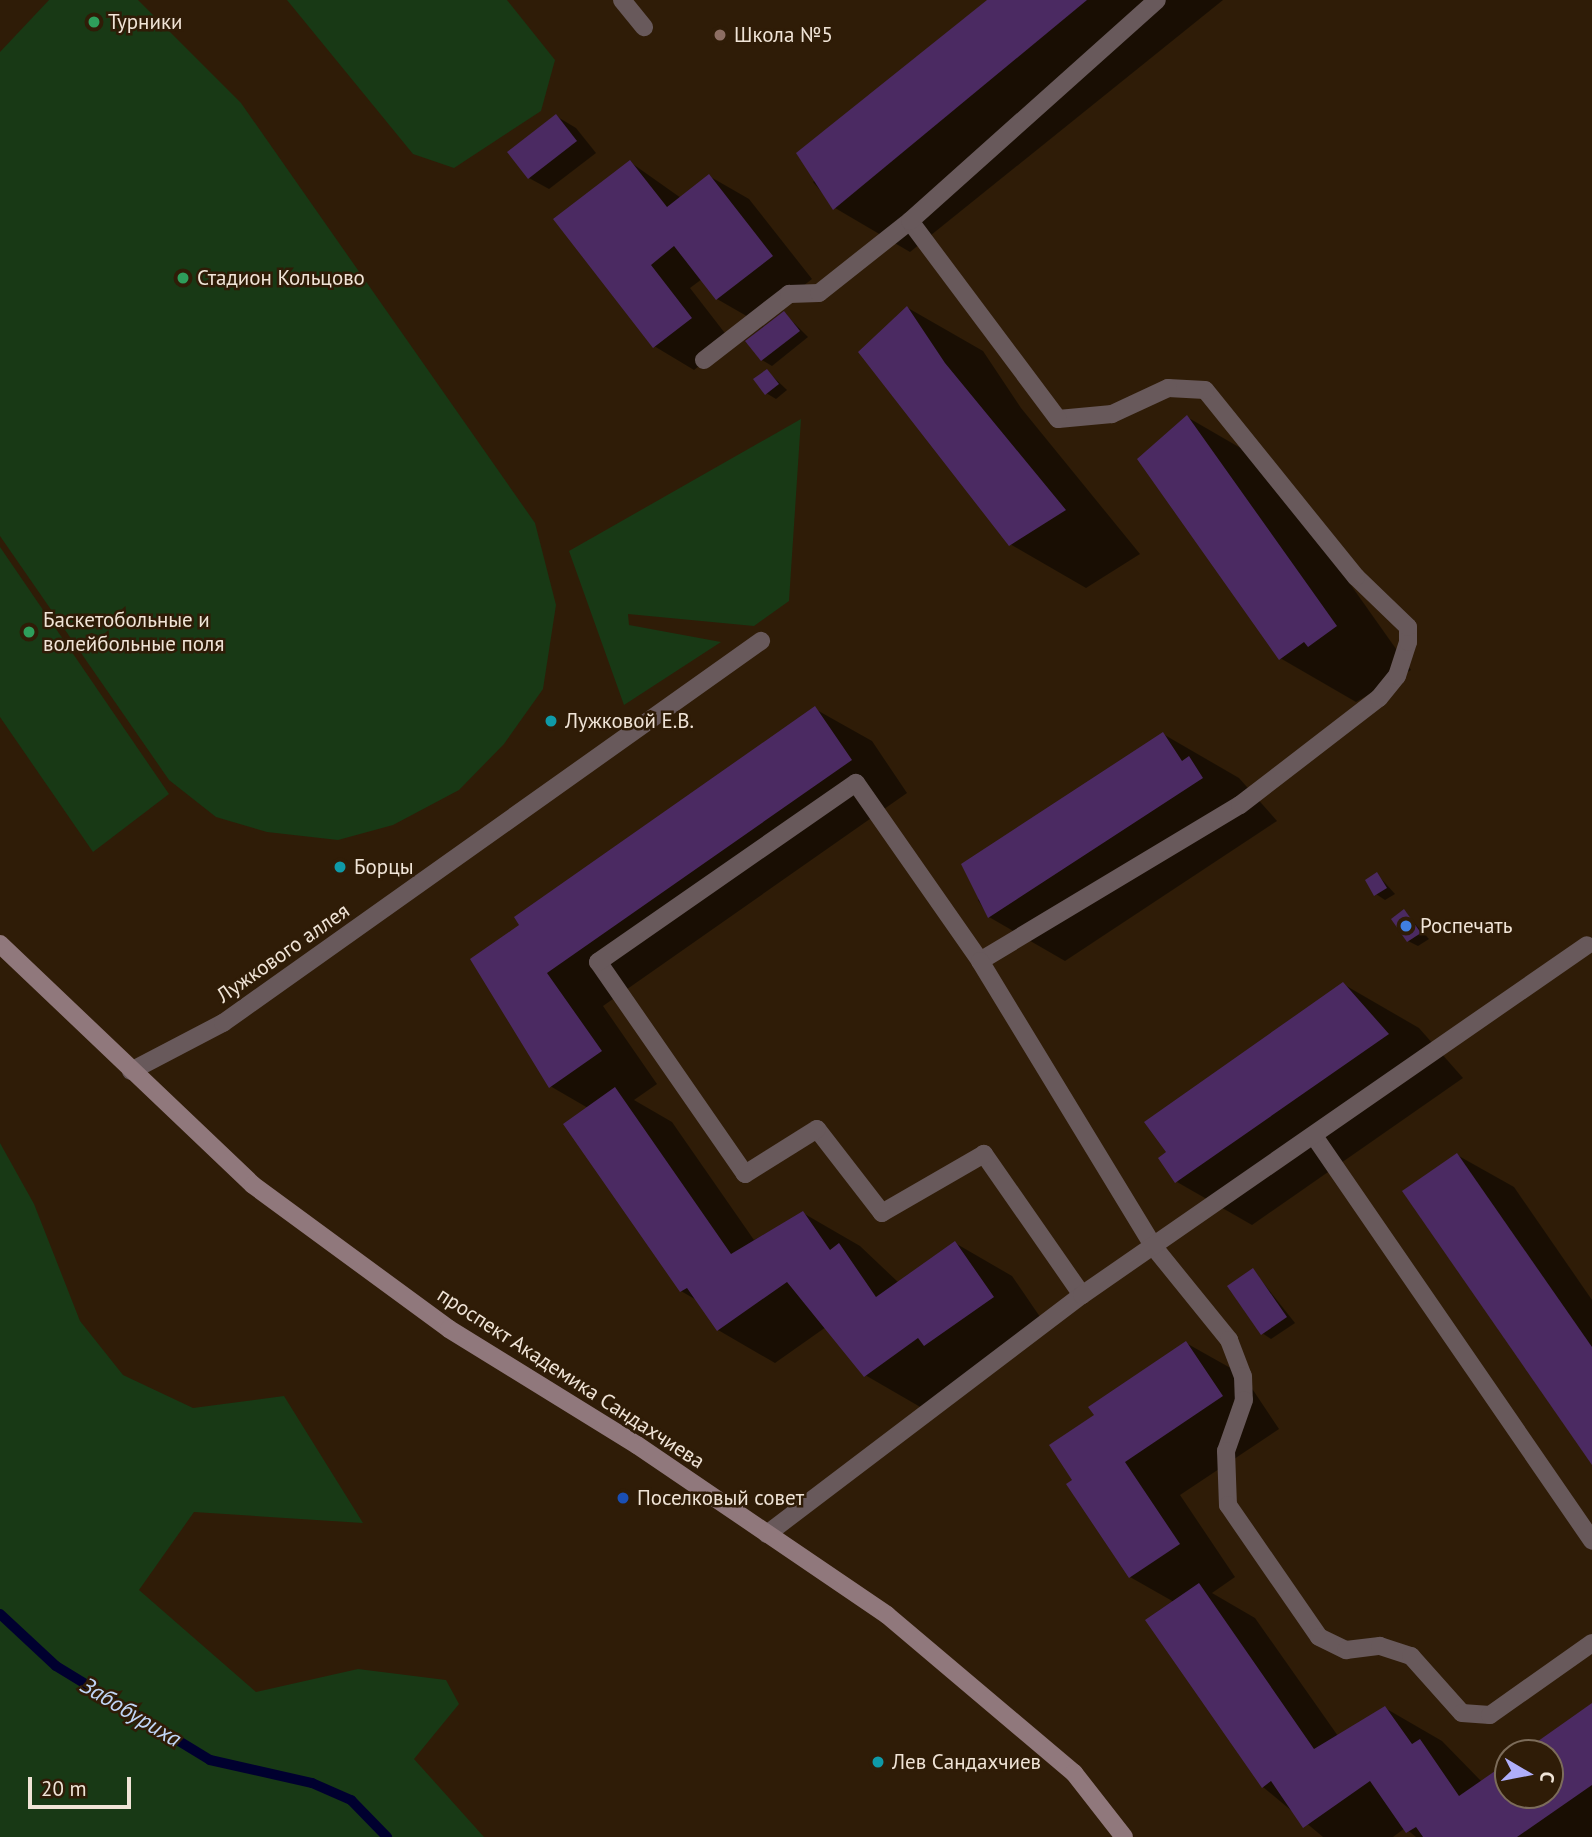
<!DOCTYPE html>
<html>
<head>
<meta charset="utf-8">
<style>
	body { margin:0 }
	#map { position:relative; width:1592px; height:1837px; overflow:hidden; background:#2f1c07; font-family:"PT Sans",sans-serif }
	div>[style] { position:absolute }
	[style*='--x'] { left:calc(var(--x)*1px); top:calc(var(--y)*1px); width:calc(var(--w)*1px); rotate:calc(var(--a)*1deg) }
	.green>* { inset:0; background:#183915 }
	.shadow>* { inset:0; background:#0007 }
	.stream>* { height:10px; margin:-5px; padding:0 5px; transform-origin:5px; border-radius:5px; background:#00002f }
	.building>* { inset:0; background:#4b2a62 }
	.service>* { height:18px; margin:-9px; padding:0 9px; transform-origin:9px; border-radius:9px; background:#68595b }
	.secondary>* { height:18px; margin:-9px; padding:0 9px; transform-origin:9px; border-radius:9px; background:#90787c }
	.dots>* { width:19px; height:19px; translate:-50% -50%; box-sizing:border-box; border:4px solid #2f1c07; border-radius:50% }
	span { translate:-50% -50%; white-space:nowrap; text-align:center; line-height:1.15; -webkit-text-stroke:5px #2f1c07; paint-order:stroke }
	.poi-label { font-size:21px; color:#f0e4d7 }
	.left { translate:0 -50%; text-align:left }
	.street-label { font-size:21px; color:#f0e4d7 }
	.water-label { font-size:23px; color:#c0d5f6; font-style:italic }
	.north { position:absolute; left:1494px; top:1739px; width:70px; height:70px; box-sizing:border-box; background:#2f1c07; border:2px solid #7c6c5a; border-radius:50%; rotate:100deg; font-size:19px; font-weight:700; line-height:28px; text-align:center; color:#f0e4d7 }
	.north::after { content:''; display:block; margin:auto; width:24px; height:32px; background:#afaefa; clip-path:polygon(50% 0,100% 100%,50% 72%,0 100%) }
	.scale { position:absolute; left:28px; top:1777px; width:103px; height:32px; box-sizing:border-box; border:4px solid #f0e4d7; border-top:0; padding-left:9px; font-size:21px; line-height:24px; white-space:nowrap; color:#f0e4d7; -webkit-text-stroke:5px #2f1c07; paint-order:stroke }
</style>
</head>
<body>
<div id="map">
	<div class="green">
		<div style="clip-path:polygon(49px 0,138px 0,241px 103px,535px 523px,556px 605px,543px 689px,504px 744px,459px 790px,393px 825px,338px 840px,267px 832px,216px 817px,169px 780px,0 536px,0 52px)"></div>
		<div style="clip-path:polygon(287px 0,507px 0,555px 60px,541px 111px,454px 168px,413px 154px)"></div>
		<div style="clip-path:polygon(801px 419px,789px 601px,754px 626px,628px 614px,629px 625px,721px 642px,624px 705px,569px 551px)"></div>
		<div style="clip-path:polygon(0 547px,169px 794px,93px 852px,0 717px)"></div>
		<div style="clip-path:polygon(0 1143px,34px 1204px,80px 1321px,123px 1375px,193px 1408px,284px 1396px,363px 1523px,194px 1512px,139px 1590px,256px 1692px,358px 1669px,446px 1680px,459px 1704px,414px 1759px,484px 1837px,0 1837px)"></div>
	</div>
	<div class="shadow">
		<div style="clip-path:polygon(989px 0,1223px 0,910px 252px,835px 208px,813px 182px)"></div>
		<div style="clip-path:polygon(556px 116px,576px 128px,596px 153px,549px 189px,529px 178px)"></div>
		<div style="clip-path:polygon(630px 162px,681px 198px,709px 176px,749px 199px,812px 279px,757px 322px,717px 299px,702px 279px,690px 288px,731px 341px,694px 370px,654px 346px)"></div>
		<div style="clip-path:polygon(908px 308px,983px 351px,1021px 408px,1140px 554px,1086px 588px,1010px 544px)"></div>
		<div style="clip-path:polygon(784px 313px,808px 337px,772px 366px,762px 360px)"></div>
		<div style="clip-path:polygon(767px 371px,787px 390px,776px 399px,766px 393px)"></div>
		<div style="clip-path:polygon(1187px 417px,1263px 461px,1411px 670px,1356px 702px,1280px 658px)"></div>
		<div style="clip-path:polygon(815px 709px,872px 741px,907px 793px,603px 1006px,657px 1084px,634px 1100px,672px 1122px,754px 1240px,803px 1213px,860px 1246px,899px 1283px,955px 1243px,1012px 1276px,1049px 1330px,922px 1408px,865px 1375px,826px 1327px,775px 1363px,718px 1330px,698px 1301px,681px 1291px,588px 1108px,550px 1086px,473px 960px)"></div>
		<div style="clip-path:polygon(1163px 734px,1239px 778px,1277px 821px,1065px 961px,989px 917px,978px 900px)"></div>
		<div style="clip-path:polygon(1377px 874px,1395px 894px,1385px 900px,1376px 894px)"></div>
		<div style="clip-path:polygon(1404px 912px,1429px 939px,1418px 946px,1408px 941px)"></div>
		<div style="clip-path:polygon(1343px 984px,1419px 1028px,1463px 1078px,1252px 1225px,1177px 1182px)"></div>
		<div style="clip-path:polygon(1457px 1155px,1514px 1187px,1592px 1300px,1592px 1462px)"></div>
		<div style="clip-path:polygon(1253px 1270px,1295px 1323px,1271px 1339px,1262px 1333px)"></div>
		<div style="clip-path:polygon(1186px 1343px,1243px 1375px,1279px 1429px,1180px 1495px,1235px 1577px,1212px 1593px,1255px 1618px,1338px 1736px,1385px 1708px,1442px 1741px,1482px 1782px,1508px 1764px,1508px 1795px,1550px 1795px,1550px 1753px,1524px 1753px,1592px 1705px,1592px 1837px,1416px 1837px,1405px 1828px,1393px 1837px,1323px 1837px,1263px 1787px,1174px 1602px,1130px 1577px,1075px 1480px,1097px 1416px)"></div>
	</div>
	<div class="stream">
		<div style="--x:0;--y:1614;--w:76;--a:42.9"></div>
		<div style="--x:56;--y:1666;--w:180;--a:31.4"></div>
		<div style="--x:210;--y:1760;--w:105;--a:12.7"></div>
		<div style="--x:312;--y:1783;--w:43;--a:23.6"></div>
		<div style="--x:351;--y:1800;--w:52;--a:45.8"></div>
	</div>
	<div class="building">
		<div style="clip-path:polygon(987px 0,1087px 0,833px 210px,796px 153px)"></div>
		<div style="clip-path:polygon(556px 114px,577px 141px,528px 179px,507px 152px)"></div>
		<div style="clip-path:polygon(630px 160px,667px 207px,709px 174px,773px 256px,716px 300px,674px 246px,651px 265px,692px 318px,653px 348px,553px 219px)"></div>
		<div style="clip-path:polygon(907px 306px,945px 363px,1066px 510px,1009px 546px,858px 352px)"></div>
		<div style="clip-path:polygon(784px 311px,800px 331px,761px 361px,745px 341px)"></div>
		<div style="clip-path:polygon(767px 369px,779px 384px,765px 395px,753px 379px)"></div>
		<div style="clip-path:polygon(1187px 415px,1337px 626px,1308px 647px,1304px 642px,1279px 660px,1137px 459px)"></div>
		<div style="clip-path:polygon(815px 706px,852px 760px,547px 973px,602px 1051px,549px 1088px,470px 959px,519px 925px,514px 917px)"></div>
		<div style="clip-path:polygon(1163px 732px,1182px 761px,1189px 756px,1203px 778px,988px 918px,961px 864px)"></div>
		<div style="clip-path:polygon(1377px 872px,1387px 888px,1374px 896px,1365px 880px)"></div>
		<div style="clip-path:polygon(1404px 909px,1421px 933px,1407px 942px,1391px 919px)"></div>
		<div style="clip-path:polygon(1343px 982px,1389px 1034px,1175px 1183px,1158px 1158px,1166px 1152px,1144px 1122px)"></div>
		<div style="clip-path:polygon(615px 1087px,731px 1254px,803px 1211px,830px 1250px,839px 1243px,876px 1297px,955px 1241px,994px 1297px,924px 1346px,918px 1338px,864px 1377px,787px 1282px,717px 1331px,687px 1288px,680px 1292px,563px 1124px)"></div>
		<div style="clip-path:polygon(1457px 1153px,1592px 1347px,1592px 1465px,1402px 1191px)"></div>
		<div style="clip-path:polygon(1253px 1268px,1287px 1317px,1261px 1335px,1227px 1286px)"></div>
		<div style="clip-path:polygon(1186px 1341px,1223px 1396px,1125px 1462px,1180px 1544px,1129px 1578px,1066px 1484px,1072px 1480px,1049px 1445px,1094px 1415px,1088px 1407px)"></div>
		<div style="clip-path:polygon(1199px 1583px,1314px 1749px,1385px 1706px,1412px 1744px,1420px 1739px,1459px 1796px,1508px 1762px,1508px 1795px,1550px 1795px,1550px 1753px,1521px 1753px,1592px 1703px,1592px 1785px,1517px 1837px,1423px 1837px,1416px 1827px,1406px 1833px,1370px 1781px,1303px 1828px,1271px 1781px,1262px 1788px,1145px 1620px)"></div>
	</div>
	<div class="service">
		<div style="--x:622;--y:0;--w:35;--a:51"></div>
		<div style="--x:704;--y:360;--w:108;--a:-37.8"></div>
		<div style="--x:789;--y:294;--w:30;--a:-2"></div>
		<div style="--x:819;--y:293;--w:116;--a:-38.4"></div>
		<div style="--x:980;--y:961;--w:303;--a:-31"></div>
		<div style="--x:1240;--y:805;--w:175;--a:-37.6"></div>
		<div style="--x:1379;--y:698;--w:28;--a:-51"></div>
		<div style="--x:1397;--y:676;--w:36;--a:-72"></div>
		<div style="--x:1408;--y:642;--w:15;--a:-90"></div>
		<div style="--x:1408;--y:627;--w:72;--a:-136.1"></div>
		<div style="--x:1356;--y:577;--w:240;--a:-128.9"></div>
		<div style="--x:1205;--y:390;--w:37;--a:-177"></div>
		<div style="--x:1168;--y:388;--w:62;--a:155.1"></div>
		<div style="--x:1112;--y:414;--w:54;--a:174.7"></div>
		<div style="--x:1058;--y:419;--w:247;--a:-126.8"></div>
		<div style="--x:910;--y:221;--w:331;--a:-41.8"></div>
		<div style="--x:131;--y:1071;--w:104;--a:-27.6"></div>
		<div style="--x:223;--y:1023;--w:660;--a:-35.38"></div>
		<div style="--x:1314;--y:1136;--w:491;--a:55.5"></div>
		<div style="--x:1082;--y:1295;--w:172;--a:-124.8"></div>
		<div style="--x:984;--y:1154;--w:118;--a:150"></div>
		<div style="--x:882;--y:1213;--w:106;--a:-127.7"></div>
		<div style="--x:817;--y:1129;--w:85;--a:148"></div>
		<div style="--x:745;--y:1174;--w:258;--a:-124.7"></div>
		<div style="--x:598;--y:962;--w:314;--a:-34.8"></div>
		<div style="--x:856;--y:783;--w:217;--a:55.1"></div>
		<div style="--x:980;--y:961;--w:333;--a:58.7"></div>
		<div style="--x:1153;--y:1246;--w:121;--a:51"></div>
		<div style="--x:1229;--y:1340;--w:39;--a:69"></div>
		<div style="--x:1243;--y:1376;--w:24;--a:88"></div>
		<div style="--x:1244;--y:1400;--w:54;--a:109.4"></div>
		<div style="--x:1226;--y:1451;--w:54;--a:87.9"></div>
		<div style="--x:1228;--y:1505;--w:160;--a:55.4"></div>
		<div style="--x:1319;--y:1637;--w:30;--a:26"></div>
		<div style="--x:1346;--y:1650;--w:34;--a:-7"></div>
		<div style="--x:1380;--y:1646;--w:33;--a:18"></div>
		<div style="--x:1411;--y:1656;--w:76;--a:48.2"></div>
		<div style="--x:1462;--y:1713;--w:28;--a:4"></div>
		<div style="--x:1490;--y:1715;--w:125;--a:-35.2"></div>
		<div style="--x:767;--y:1534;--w:395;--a:-37.2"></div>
		<div style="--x:1082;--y:1295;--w:614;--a:-34.72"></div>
	</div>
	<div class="secondary">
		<div style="--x:0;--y:944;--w:349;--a:43.6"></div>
		<div style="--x:253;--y:1185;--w:243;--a:36.3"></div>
		<div style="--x:449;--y:1329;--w:221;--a:31.7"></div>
		<div style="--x:637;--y:1445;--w:302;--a:34.2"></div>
		<div style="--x:887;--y:1615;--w:245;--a:40.2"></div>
		<div style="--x:1074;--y:1773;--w:81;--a:52"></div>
	</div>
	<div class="dots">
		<div style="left:94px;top:22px;background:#2e9e5b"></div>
		<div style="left:720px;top:35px;background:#8d6e63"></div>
		<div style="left:183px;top:278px;background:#2e9e5b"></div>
		<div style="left:29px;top:632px;background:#2e9e5b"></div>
		<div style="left:551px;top:721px;background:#0f9aa8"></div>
		<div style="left:340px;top:867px;background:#0f9aa8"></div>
		<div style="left:1406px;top:926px;background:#3f7fe0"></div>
		<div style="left:623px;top:1498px;background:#1a4fb4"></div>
		<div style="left:878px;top:1762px;background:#0f9aa8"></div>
	</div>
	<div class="poi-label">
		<span class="left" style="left:108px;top:22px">Турники</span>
		<span class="left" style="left:734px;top:35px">Школа №5</span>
		<span class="left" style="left:197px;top:278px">Стадион Кольцово</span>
		<span class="left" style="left:43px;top:632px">Баскетобольные и<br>волейбольные поля</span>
		<span class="left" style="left:565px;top:721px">Лужковой Е.В.</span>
		<span class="left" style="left:354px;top:867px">Борцы</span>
		<span class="left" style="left:1420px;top:926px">Роспечать</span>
		<span class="left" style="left:637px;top:1498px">Поселковый совет</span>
		<span class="left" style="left:892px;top:1762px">Лев Сандахчиев</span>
	</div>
	<div class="street-label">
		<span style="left:283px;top:953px;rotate:-35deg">Лужкового аллея</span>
		<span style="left:571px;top:1378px;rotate:33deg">проспект Академика Сандахчиева</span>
	</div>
	<div class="water-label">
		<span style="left:131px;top:1712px;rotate:31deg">Забобуриха</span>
	</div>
	<div class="north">С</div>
	<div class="scale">20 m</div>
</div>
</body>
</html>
